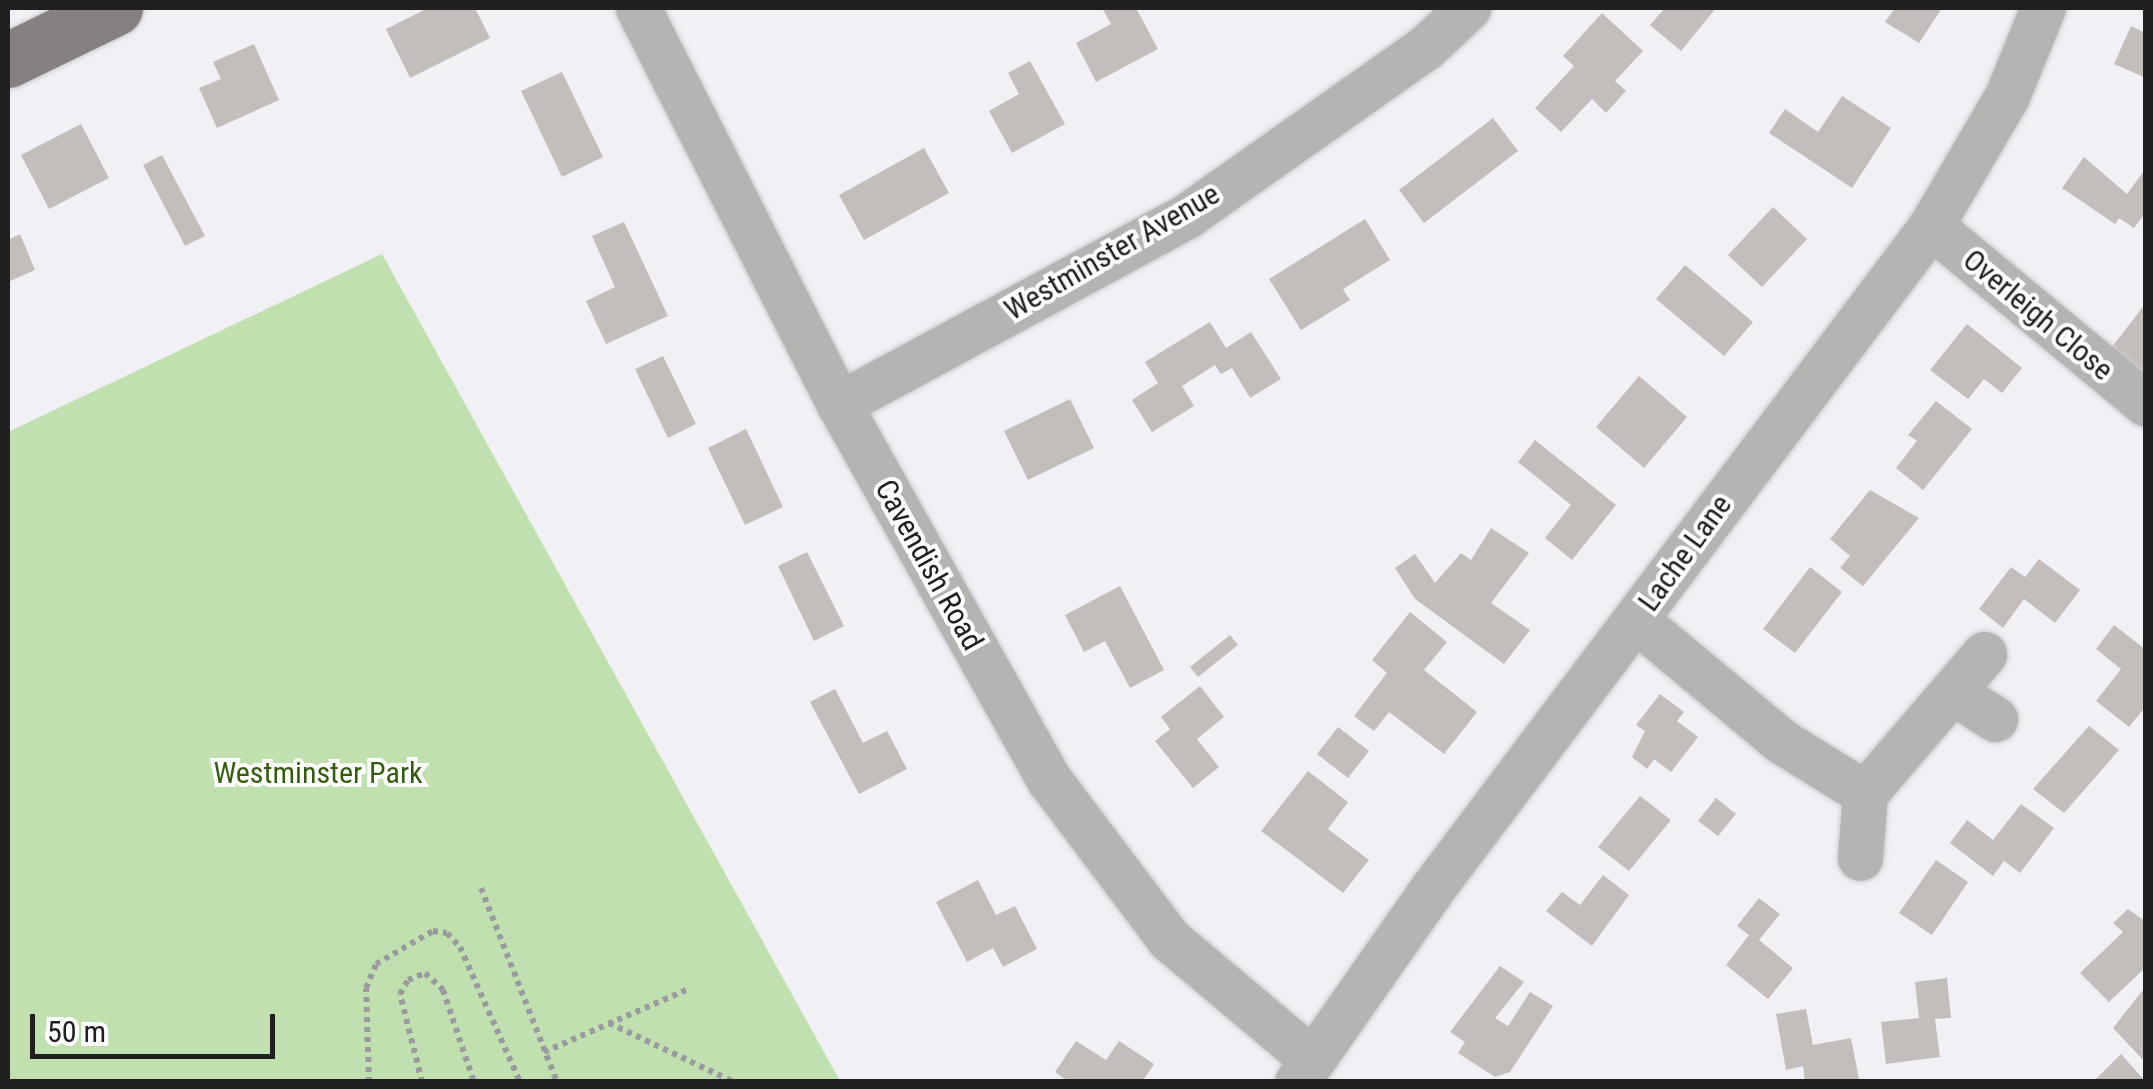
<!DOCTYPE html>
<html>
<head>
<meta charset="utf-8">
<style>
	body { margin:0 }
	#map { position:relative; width:2153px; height:1089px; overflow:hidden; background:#f0f0f5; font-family:"Roboto Condensed",sans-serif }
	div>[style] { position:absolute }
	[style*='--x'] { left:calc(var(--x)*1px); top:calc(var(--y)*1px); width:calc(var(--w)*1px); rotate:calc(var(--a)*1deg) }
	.green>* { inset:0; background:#c1e0af }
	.building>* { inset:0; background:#c3bebb }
	.path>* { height:6px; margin-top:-3px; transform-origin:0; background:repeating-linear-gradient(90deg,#9b9b9f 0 5px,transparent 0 10px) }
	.roads { filter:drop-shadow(0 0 2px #cbcbcf) drop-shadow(0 0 2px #cbcbcf) }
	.minor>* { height:45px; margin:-22.5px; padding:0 22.5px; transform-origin:22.5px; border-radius:22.5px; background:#b6b4b3 }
	.major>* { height:55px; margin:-27.5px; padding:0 27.5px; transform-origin:27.5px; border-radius:27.5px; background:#868180 }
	span { translate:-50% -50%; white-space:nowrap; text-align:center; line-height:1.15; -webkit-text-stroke:8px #fff; paint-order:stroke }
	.street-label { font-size:30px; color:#202021 }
	.park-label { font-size:30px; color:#345c0d }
	.frame { position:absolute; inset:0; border:10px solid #202021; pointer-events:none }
	.scale { position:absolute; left:30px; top:1014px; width:245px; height:45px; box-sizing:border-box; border:5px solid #202021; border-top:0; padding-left:12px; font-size:30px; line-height:35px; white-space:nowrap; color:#202021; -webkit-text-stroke:8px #fff; paint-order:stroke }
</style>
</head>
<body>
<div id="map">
	<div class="green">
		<div style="clip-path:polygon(382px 254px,840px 1081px,8px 1081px,8px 432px)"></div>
	</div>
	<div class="building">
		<div style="clip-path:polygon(428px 8px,475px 8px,490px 38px,410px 78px,386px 29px)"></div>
		<div style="clip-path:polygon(1102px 8px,1136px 8px,1158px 49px,1096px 82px,1076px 43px,1111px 24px)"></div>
		<div style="clip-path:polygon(1665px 8px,1716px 8px,1681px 51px,1650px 25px)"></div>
		<div style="clip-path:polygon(1895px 8px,1942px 8px,1919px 43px,1885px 22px)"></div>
		<div style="clip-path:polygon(1602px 13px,1643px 51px,1615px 81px,1626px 91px,1606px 113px,1592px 99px,1561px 132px,1535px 108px,1574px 66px,1563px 56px)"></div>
		<div style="clip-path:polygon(2131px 26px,2146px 33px,2146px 78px,2114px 64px)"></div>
		<div style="clip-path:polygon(254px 44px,279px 100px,217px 128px,199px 88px,221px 79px,213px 62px)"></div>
		<div style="clip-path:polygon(1030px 61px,1065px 124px,1012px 153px,989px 111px,1019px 94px,1008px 73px)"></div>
		<div style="clip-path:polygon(562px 72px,603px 157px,562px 177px,521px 91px)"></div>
		<div style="clip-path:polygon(1842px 96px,1891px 128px,1852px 188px,1769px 133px,1785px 109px,1818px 132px)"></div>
		<div style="clip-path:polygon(1493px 118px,1518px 151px,1424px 223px,1399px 190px)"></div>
		<div style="clip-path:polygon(81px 124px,109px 178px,49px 209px,21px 155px)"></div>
		<div style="clip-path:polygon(924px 148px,949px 193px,864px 240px,839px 195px)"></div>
		<div style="clip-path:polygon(162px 155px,205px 236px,185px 246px,143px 165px)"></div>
		<div style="clip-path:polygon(2084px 157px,2127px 194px,2146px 168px,2146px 212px,2134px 228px,2119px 218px,2115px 224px,2062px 188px)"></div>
		<div style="clip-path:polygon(1773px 207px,1807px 239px,1762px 287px,1728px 255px)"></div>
		<div style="clip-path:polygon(1365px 219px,1390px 260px,1343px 289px,1350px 300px,1301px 330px,1269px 279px)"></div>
		<div style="clip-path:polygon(624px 222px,668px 316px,606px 344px,586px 301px,615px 287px,592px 236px)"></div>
		<div style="clip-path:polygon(20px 234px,35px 270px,8px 282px,8px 240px)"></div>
		<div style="clip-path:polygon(1685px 265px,1753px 322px,1724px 356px,1656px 299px)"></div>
		<div style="clip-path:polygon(2146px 303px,2146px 368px,2140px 376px,2108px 352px)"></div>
		<div style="clip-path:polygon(1210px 322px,1226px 348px,1251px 332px,1281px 379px,1250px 398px,1232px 368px,1221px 374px,1215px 365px,1182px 386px,1194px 406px,1152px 432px,1132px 400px,1158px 383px,1145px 362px)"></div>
		<div style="clip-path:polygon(1967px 324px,2022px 368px,2002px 393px,1984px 379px,1968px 399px,1930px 370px)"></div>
		<div style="clip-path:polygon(663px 356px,696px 424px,668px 438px,635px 369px)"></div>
		<div style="clip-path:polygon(1639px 376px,1687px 417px,1644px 468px,1596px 427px)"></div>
		<div style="clip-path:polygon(1070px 399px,1094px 448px,1028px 480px,1004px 431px)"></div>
		<div style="clip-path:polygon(1936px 401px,1972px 429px,1923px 490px,1896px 468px,1917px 441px,1908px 435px)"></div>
		<div style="clip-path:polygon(746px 429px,783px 507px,745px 525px,708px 448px)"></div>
		<div style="clip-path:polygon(1535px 440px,1616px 505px,1572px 560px,1545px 538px,1571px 505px,1518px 462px)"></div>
		<div style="clip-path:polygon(1870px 490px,1919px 518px,1863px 586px,1840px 568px,1850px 556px,1830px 539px)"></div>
		<div style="clip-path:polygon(1491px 528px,1529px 553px,1491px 603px,1530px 630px,1504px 664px,1415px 599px,1395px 568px,1415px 554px,1435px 583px,1461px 553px,1471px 560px)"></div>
		<div style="clip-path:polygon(807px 552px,844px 626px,814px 641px,778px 566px)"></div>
		<div style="clip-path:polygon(2039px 559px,2080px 590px,2055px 623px,2024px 599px,2003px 628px,1979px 609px,2011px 567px,2025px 577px)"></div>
		<div style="clip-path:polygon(1810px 567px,1842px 592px,1795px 653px,1763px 629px)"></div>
		<div style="clip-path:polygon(1120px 586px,1164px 670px,1130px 688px,1105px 641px,1084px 652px,1065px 615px)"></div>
		<div style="clip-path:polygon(1410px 612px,1447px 642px,1424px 670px,1477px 712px,1444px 754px,1389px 712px,1374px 731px,1354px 716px,1387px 673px,1372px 660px)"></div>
		<div style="clip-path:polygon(2114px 625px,2146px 650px,2146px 706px,2129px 727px,2096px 701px,2121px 669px,2096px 649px)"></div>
		<div style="clip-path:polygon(1230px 635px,1238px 645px,1198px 677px,1190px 667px)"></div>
		<div style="clip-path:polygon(1200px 686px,1224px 717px,1197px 739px,1219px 767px,1193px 788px,1155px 741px,1170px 729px,1161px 717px)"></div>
		<div style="clip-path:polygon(835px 689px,863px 743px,887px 731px,907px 769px,859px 794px,810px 702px)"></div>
		<div style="clip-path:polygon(1660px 694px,1684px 712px,1677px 721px,1698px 737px,1671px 772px,1654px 759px,1647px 769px,1632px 757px,1645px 731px,1636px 725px)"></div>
		<div style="clip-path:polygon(2089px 726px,2119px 750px,2064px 813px,2033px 789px)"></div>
		<div style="clip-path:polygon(1338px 727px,1369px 751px,1348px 778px,1317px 754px)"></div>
		<div style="clip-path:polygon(1308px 771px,1348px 802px,1328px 829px,1369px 860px,1343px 893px,1261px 831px)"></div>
		<div style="clip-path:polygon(1640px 796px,1671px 820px,1629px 871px,1598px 847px)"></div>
		<div style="clip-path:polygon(1716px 798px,1736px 814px,1718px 836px,1698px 821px)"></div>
		<div style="clip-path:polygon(2021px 804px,2054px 828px,2020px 873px,2004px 861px,1993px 876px,1950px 843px,1967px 820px,1993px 840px)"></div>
		<div style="clip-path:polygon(1936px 860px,1968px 882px,1932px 935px,1899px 913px)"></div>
		<div style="clip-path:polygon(1603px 875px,1629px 895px,1592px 946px,1546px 911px,1562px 892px,1580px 905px)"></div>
		<div style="clip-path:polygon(978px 880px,996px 915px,1015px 906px,1037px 949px,1003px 967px,993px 948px,967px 962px,936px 902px)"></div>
		<div style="clip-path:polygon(1759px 898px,1780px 914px,1759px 940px,1793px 968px,1768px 999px,1726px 965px,1749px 935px,1737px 926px)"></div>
		<div style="clip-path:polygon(2128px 909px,2146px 922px,2146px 967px,2109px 1002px,2080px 973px,2123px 932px,2113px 923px)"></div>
		<div style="clip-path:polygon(1500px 966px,1524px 982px,1495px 1018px,1508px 1026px,1530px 992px,1553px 1006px,1510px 1072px,1495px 1077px,1458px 1053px,1465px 1042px,1450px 1032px)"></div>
		<div style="clip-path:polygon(1947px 978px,1951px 1018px,1935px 1019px,1940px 1057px,1886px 1064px,1881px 1022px,1919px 1018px,1915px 982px)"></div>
		<div style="clip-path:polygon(2146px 986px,2146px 1063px,2113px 1028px)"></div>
		<div style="clip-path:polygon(1806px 1009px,1813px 1045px,1851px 1038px,1859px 1079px,1805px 1082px,1803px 1066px,1786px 1070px,1776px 1014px)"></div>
		<div style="clip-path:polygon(1076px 1041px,1106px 1060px,1119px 1041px,1154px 1064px,1142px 1082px,1069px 1082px,1055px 1072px)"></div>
		<div style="clip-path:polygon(2121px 1054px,2146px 1082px,2093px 1082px)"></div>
	</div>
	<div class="path">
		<div style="--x:481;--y:888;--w:208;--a:68.6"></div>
		<div style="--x:609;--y:1023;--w:138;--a:25.3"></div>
		<div style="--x:544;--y:1052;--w:157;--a:-23.6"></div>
		<div style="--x:369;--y:1082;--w:94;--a:-91.8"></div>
		<div style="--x:366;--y:988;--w:26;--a:-67"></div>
		<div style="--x:376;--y:964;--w:66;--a:-30.1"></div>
		<div style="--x:433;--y:931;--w:14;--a:8"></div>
		<div style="--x:447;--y:933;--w:19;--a:47"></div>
		<div style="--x:460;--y:947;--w:148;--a:66"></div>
		<div style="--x:422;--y:1082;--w:91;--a:-104"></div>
		<div style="--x:400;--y:994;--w:16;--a:-60"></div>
		<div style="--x:408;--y:980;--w:18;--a:-22"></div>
		<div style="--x:425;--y:973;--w:25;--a:43"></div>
		<div style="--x:443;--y:990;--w:97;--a:71.4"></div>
	</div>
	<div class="roads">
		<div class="minor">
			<div style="--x:638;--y:8;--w:444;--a:63.1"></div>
			<div style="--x:839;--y:404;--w:432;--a:60.8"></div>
			<div style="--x:1050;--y:781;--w:198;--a:53"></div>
			<div style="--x:1169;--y:939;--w:183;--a:40.1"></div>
			<div style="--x:1931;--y:226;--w:279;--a:39.6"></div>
			<div style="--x:839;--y:404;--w:397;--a:-28.4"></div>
			<div style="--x:1188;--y:215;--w:290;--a:-35.2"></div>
			<div style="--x:1425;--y:48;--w:59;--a:-42.9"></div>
			<div style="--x:1636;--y:620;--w:189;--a:39.8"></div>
			<div style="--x:1781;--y:741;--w:99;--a:31.8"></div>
			<div style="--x:1865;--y:793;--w:65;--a:94.4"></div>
			<div style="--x:1953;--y:692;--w:50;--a:32.7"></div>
			<div style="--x:1865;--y:793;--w:183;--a:-49.4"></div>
			<div style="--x:1297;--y:1082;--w:236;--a:-55"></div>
			<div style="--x:1432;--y:889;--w:830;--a:-53.03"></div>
			<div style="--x:1931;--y:226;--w:151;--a:-59.7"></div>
			<div style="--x:2007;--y:96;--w:95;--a:-67.8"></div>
		</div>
		<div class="major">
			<div style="--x:8;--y:60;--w:119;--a:-25.9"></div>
		</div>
	</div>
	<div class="street-label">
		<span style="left:1112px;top:252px;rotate:-30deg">Westminster Avenue</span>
		<span style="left:2038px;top:315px;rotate:40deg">Overleigh Close</span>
		<span style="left:1685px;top:553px;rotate:-54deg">Lache Lane</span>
		<span style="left:929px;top:565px;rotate:61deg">Cavendish Road</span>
	</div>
	<div class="park-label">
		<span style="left:318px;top:773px">Westminster Park</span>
	</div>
	<div class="frame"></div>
	<div class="scale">50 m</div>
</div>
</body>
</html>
